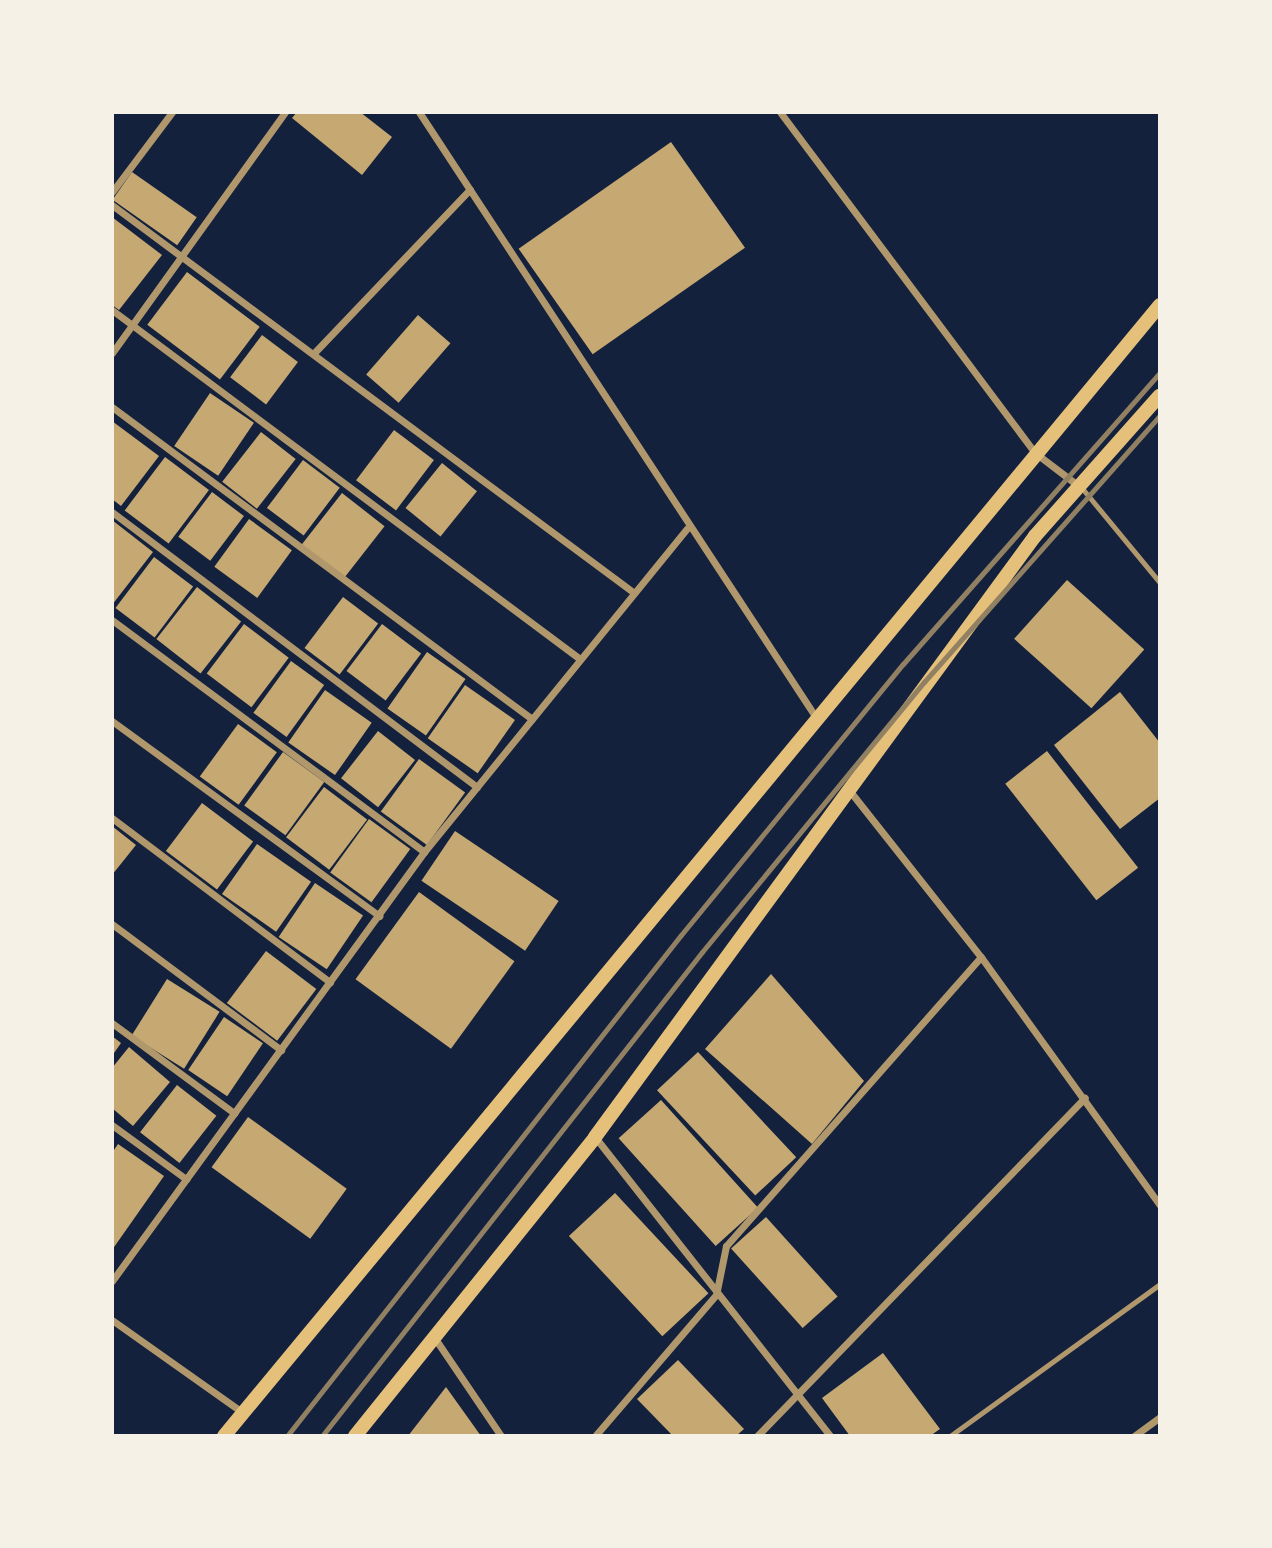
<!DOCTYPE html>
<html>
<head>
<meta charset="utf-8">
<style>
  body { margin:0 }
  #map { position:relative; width:1272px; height:1548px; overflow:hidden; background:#14213d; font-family:"Exo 2",sans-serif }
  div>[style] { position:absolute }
  .building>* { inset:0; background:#c6a872; transform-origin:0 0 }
  .service>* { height:5px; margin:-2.5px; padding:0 2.5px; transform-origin:2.5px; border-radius:2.5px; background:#b1986c }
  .minor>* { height:7px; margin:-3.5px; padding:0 3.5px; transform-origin:3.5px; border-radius:3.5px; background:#b1986c }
  .secondary>* { height:14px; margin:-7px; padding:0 7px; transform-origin:7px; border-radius:7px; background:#e5c07b }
  .rail>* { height:5px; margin:-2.5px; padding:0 2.5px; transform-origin:2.5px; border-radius:2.5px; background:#918062 }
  span { translate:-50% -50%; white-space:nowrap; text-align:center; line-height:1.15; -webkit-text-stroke:7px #f6f1e7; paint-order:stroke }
  .frame { position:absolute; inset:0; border:114px solid #f6f1e7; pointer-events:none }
</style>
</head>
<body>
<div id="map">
  <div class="building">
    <i style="clip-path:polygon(297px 112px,360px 112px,392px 137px,362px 175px,292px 118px)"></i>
    <i style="left:671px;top:142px;width:129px;height:186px;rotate:55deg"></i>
    <i style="left:132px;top:172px;width:79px;height:34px;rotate:35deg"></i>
    <i style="clip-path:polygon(112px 217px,162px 255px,119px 310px,112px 305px)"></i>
    <i style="left:187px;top:272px;width:91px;height:66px;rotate:37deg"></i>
    <i style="left:418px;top:315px;width:43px;height:79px;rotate:41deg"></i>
    <i style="left:262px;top:335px;width:45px;height:53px;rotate:37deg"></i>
    <i style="left:210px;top:393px;width:53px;height:64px;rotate:34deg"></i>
    <i style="clip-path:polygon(112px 421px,159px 456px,121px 506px,112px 499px)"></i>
    <i style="left:394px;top:430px;width:50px;height:63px;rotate:37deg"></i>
    <i style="left:261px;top:432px;width:44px;height:63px;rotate:38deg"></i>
    <i style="left:165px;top:457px;width:55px;height:67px;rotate:37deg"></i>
    <i style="left:303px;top:460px;width:46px;height:60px;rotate:37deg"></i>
    <i style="left:442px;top:463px;width:45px;height:58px;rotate:39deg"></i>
    <i style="left:212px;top:492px;width:40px;height:56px;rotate:37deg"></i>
    <i style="left:342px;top:493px;width:54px;height:66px;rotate:38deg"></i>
    <i style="left:249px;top:519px;width:53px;height:59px;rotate:36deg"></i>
    <i style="clip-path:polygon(112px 520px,153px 552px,112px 605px)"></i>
    <i style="left:154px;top:557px;width:49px;height:64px;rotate:37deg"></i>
    <i style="left:1067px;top:580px;width:104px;height:79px;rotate:42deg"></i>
    <i style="left:197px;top:587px;width:56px;height:66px;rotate:38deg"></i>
    <i style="left:343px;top:597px;width:44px;height:64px;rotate:37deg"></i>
    <i style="left:244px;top:624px;width:56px;height:62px;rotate:37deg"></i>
    <i style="left:382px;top:624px;width:49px;height:59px;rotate:37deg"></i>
    <i style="left:427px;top:652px;width:47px;height:69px;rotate:35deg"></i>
    <i style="left:291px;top:661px;width:41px;height:64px;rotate:36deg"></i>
    <i style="left:465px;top:685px;width:61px;height:65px;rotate:35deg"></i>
    <i style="left:325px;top:690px;width:57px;height:64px;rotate:35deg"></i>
    <i style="clip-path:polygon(1120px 692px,1160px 743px,1160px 798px,1120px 829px,1054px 745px)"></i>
    <i style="left:238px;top:724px;width:48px;height:65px;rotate:36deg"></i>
    <i style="left:378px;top:731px;width:47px;height:60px;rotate:38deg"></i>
    <i style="left:1047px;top:751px;width:148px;height:53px;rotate:52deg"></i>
    <i style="left:283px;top:752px;width:51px;height:66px;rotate:36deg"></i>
    <i style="left:419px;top:759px;width:57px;height:65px;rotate:36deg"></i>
    <i style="left:324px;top:787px;width:54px;height:63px;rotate:37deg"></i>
    <i style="left:202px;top:803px;width:64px;height:60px;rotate:37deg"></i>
    <i style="left:369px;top:819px;width:51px;height:66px;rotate:36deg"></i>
    <i style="clip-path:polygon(112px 826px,136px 845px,112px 875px)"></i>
    <i style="left:455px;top:831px;width:125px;height:60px;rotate:34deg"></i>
    <i style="left:257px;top:844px;width:66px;height:61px;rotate:35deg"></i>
    <i style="left:315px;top:883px;width:58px;height:65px;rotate:34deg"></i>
    <i style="left:419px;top:892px;width:118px;height:108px;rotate:36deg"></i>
    <i style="left:266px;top:951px;width:63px;height:65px;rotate:37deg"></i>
    <i style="clip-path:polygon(771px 974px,864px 1081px,812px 1144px,705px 1049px)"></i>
    <i style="left:167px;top:979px;width:62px;height:67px;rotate:32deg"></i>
    <i style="left:224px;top:1017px;width:47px;height:64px;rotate:34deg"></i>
    <i style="clip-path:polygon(112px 1036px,121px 1043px,112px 1056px)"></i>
    <i style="clip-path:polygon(129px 1047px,170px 1082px,133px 1126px,112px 1108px,112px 1068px)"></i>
    <i style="left:698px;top:1052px;width:144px;height:56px;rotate:47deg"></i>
    <i style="left:177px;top:1085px;width:50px;height:60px;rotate:38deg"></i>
    <i style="left:661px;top:1100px;width:145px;height:57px;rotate:48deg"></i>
    <i style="left:248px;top:1117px;width:122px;height:62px;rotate:36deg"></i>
    <i style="clip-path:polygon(118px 1144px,164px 1176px,112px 1250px,112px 1153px)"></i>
    <i style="left:615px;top:1193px;width:137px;height:63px;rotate:47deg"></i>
    <i style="left:766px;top:1217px;width:107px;height:47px;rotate:48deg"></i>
    <i style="clip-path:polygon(883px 1353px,940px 1429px,930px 1436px,850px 1436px,822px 1398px)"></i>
    <i style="clip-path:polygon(678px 1360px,744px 1429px,736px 1436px,673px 1436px,637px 1399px)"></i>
    <i style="clip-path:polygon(446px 1387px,481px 1436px,408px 1436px)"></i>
  </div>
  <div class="service">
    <i style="left:1081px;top:487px;width:124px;rotate:50.5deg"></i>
    <i style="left:950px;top:1436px;width:259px;rotate:-35.9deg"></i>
  </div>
  <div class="minor">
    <i style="left:419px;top:112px;width:726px;rotate:56.75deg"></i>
    <i style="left:780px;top:112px;width:424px;rotate:53.2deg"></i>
    <i style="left:1034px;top:452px;width:58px;rotate:37.3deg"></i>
    <i style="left:112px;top:192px;width:100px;rotate:-53.1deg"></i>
    <i style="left:112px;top:205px;width:649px;rotate:36.61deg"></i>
    <i style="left:112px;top:310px;width:584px;rotate:36.71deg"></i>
    <i style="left:112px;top:353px;width:297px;rotate:-54.3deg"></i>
    <i style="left:314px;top:353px;width:226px;rotate:-46.4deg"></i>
    <i style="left:112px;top:407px;width:523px;rotate:36.61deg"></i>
    <i style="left:112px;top:512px;width:457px;rotate:37deg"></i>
    <i style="left:112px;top:620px;width:389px;rotate:36.6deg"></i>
    <i style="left:112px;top:721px;width:331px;rotate:36.1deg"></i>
    <i style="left:849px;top:790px;width:213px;rotate:51.7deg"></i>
    <i style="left:981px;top:957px;width:306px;rotate:54.2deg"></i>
    <i style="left:112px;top:818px;width:273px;rotate:37deg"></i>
    <i style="left:112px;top:924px;width:211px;rotate:36.7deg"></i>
    <i style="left:112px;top:1023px;width:152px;rotate:36.4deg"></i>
    <i style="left:112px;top:1125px;width:92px;rotate:36.1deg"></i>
    <i style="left:595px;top:1137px;width:380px;rotate:51.8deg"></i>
    <i style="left:112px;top:1281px;width:530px;rotate:-53.97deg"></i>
    <i style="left:424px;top:852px;width:417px;rotate:-50.9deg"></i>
    <i style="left:112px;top:1320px;width:159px;rotate:35.3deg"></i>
    <i style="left:436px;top:1340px;width:116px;rotate:55.9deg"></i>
    <i style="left:595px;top:1436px;width:186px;rotate:-49.4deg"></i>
    <i style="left:716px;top:1295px;width:50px;rotate:-78.5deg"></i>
    <i style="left:726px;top:1246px;width:385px;rotate:-48.6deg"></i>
    <i style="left:757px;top:1436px;width:471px;rotate:-45.9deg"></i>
    <i style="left:1134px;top:1436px;width:32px;rotate:-36deg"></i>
  </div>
  <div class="secondary">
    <i style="left:224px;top:1436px;width:1468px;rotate:-50.39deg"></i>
    <i style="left:355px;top:1436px;width:383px;rotate:-51.2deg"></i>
    <i style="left:595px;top:1137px;width:745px;rotate:-53.79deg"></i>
    <i style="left:1035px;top:536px;width:188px;rotate:-48.4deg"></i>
  </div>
  <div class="rail">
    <i style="left:287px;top:1436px;width:637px;rotate:-51.82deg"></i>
    <i style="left:681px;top:935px;width:350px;rotate:-50.7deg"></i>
    <i style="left:903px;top:664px;width:388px;rotate:-48.6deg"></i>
    <i style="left:322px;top:1436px;width:615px;rotate:-51.86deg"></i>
    <i style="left:702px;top:952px;width:350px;rotate:-50.6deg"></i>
    <i style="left:924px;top:682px;width:356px;rotate:-48.5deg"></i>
  </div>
  <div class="frame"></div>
</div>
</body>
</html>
